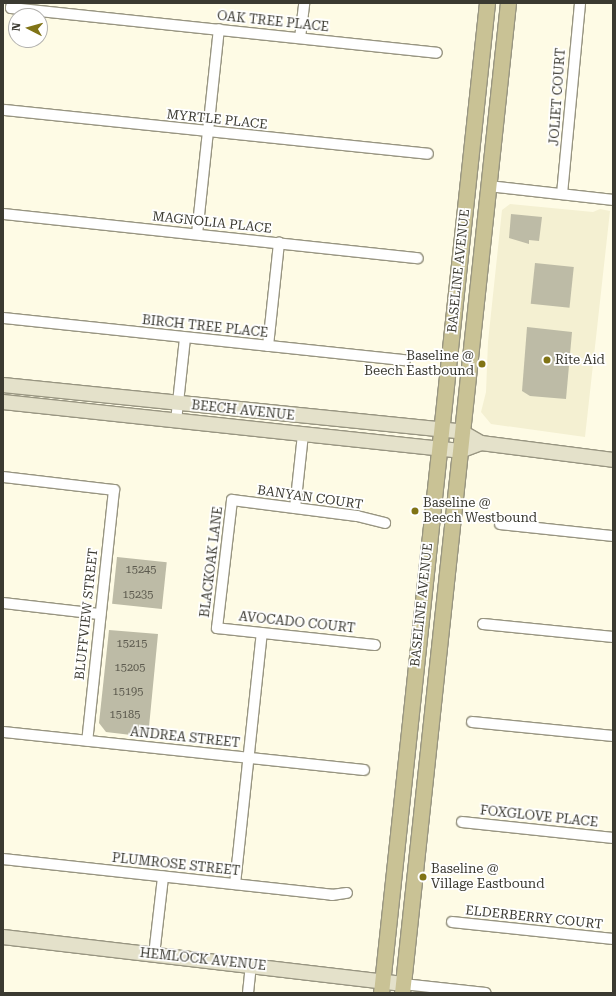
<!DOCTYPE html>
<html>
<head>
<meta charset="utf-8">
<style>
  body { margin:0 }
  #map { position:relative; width:616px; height:996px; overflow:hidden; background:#fefbe5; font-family:"Roboto Serif",serif }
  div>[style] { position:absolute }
  .built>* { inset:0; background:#f4f0d2 }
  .building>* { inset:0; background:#bdbba6; transform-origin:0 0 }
  .roads { filter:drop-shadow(1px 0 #989581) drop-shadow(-1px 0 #989581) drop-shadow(0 1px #989581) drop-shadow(0 -1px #989581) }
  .street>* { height:10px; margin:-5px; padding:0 5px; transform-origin:5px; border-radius:5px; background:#fff }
  .secondary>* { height:14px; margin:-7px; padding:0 7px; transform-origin:7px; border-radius:7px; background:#e4e1ca }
  .primary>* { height:15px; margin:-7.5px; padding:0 7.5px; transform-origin:7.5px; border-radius:7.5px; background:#c9c295 }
  .dots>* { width:11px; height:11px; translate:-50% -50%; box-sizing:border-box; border:2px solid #fff; border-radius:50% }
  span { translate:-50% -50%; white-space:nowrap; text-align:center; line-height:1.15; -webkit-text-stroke:3.5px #fff; paint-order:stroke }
  .number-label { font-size:11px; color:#5c5a4e }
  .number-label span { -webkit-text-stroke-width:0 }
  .street-label { font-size:13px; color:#3b3a31 }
  .poi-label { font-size:13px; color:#3b3a31 }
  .right { translate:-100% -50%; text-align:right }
  .left { translate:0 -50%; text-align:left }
  .frame { position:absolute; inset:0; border:4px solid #3b3a31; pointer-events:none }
  .north { position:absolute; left:8px; top:8px; width:40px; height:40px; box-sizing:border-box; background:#fff; border:1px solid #b1b0ad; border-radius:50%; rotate:276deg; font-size:11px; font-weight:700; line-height:16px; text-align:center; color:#3b3a31 }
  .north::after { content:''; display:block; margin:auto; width:14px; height:18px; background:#807416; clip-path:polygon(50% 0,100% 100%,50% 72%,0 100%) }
</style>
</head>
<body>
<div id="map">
  <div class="built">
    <i style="clip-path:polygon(510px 204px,593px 212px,600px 209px,610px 211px,585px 437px,491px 424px,481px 412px,486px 392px,488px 342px,502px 210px)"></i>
  </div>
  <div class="building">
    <i style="clip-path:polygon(511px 214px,542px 217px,539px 241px,529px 240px,529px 244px,509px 238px)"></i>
    <i style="left:535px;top:263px;width:39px;height:41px;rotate:6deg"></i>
    <i style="clip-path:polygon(527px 327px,572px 332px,566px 399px,530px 396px,522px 391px)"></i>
    <i style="left:117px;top:557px;width:50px;height:47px;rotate:6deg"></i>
    <i style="clip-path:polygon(109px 630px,158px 634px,148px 737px,106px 732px,99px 723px)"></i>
  </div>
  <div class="roads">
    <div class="street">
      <i style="left:12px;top:3px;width:5px;rotate:101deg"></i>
      <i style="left:11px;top:8px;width:428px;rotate:6deg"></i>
      <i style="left:300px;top:38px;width:35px;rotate:-83deg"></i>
      <i style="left:5px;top:110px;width:425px;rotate:5.9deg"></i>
      <i style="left:489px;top:186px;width:125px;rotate:6.4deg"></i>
      <i style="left:562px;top:194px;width:192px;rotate:-84.6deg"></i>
      <i style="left:3px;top:214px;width:417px;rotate:6.1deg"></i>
      <i style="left:197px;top:234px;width:206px;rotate:-83.9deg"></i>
      <i style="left:3px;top:318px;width:404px;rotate:6deg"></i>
      <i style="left:268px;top:346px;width:104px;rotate:-83.9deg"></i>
      <i style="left:176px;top:421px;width:83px;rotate:-83.8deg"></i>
      <i style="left:3px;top:477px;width:112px;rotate:6.7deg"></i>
      <i style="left:114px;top:490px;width:252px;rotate:96.1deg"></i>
      <i style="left:295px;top:508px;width:74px;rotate:-83.8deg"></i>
      <i style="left:500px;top:524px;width:114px;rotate:6.1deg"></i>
      <i style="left:3px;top:603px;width:98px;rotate:6.5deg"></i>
      <i style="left:483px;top:624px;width:131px;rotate:5.7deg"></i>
      <i style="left:375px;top:645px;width:159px;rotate:-173.9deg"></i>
      <i style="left:217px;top:628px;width:129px;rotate:-83.3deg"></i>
      <i style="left:232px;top:500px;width:126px;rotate:7.3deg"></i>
      <i style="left:357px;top:516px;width:29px;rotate:14deg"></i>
      <i style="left:472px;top:722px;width:142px;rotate:5.7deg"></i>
      <i style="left:3px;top:732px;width:363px;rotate:6deg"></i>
      <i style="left:462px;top:822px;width:152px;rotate:6deg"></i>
      <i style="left:3px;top:859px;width:331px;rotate:6.2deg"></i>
      <i style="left:332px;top:895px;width:15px;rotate:-8deg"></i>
      <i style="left:235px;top:884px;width:252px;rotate:-83.9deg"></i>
      <i style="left:452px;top:922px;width:162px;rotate:6deg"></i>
      <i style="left:154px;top:955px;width:79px;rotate:-83.4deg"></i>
      <i style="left:403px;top:984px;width:83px;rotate:6.2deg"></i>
      <i style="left:248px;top:993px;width:28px;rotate:-84deg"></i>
    </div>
    <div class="secondary">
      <i style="left:3px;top:385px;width:461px;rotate:5.8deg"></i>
      <i style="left:462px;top:432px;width:22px;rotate:30deg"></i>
      <i style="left:481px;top:443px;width:133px;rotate:7.3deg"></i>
      <i style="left:3px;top:402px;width:460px;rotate:6.1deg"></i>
      <i style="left:460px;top:451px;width:22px;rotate:-21deg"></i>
      <i style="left:3px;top:937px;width:403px;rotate:6.7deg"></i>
    </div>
    <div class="primary">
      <i style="left:381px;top:993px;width:996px;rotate:-83.89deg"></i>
      <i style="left:402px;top:993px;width:996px;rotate:-83.89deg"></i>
    </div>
  </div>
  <div class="dots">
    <i style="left:547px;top:360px;background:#807416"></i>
    <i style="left:482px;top:364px;background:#807416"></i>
    <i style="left:415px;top:511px;background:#807416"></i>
    <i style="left:423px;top:877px;background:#807416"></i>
  </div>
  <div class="number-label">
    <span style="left:141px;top:570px">15245</span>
    <span style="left:138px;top:595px">15235</span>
    <span style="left:132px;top:644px">15215</span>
    <span style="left:130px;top:668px">15205</span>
    <span style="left:128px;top:692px">15195</span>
    <span style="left:125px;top:715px">15185</span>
  </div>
  <div class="street-label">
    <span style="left:273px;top:22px;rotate:6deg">OAK TREE PLACE</span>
    <span style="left:558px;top:97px;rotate:-86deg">JOLIET COURT</span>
    <span style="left:217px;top:120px;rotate:6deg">MYRTLE PLACE</span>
    <span style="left:212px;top:223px;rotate:6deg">MAGNOLIA PLACE</span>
    <span style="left:459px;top:271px;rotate:-84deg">BASELINE AVENUE</span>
    <span style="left:205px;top:327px;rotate:6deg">BIRCH TREE PLACE</span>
    <span style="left:243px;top:411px;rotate:6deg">BEECH AVENUE</span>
    <span style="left:310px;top:498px;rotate:8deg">BANYAN COURT</span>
    <span style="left:212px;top:562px;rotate:-83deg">BLACKOAK LANE</span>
    <span style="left:422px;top:605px;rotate:-84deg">BASELINE AVENUE</span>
    <span style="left:87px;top:614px;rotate:-84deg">BLUFFVIEW STREET</span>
    <span style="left:297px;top:623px;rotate:6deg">AVOCADO COURT</span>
    <span style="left:185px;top:738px;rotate:6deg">ANDREA STREET</span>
    <span style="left:539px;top:817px;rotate:6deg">FOXGLOVE PLACE</span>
    <span style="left:176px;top:865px;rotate:6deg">PLUMROSE STREET</span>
    <span style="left:534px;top:918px;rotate:6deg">ELDERBERRY COURT</span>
    <span style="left:203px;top:960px;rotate:6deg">HEMLOCK AVENUE</span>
  </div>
  <div class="poi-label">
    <span class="right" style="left:474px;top:364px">Baseline @<br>Beech Eastbound</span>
    <span class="left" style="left:555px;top:360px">Rite Aid</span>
    <span class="left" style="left:423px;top:511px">Baseline @<br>Beech Westbound</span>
    <span class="left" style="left:431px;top:877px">Baseline @<br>Village Eastbound</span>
  </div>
  <div class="frame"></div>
  <div class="north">N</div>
</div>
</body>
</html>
